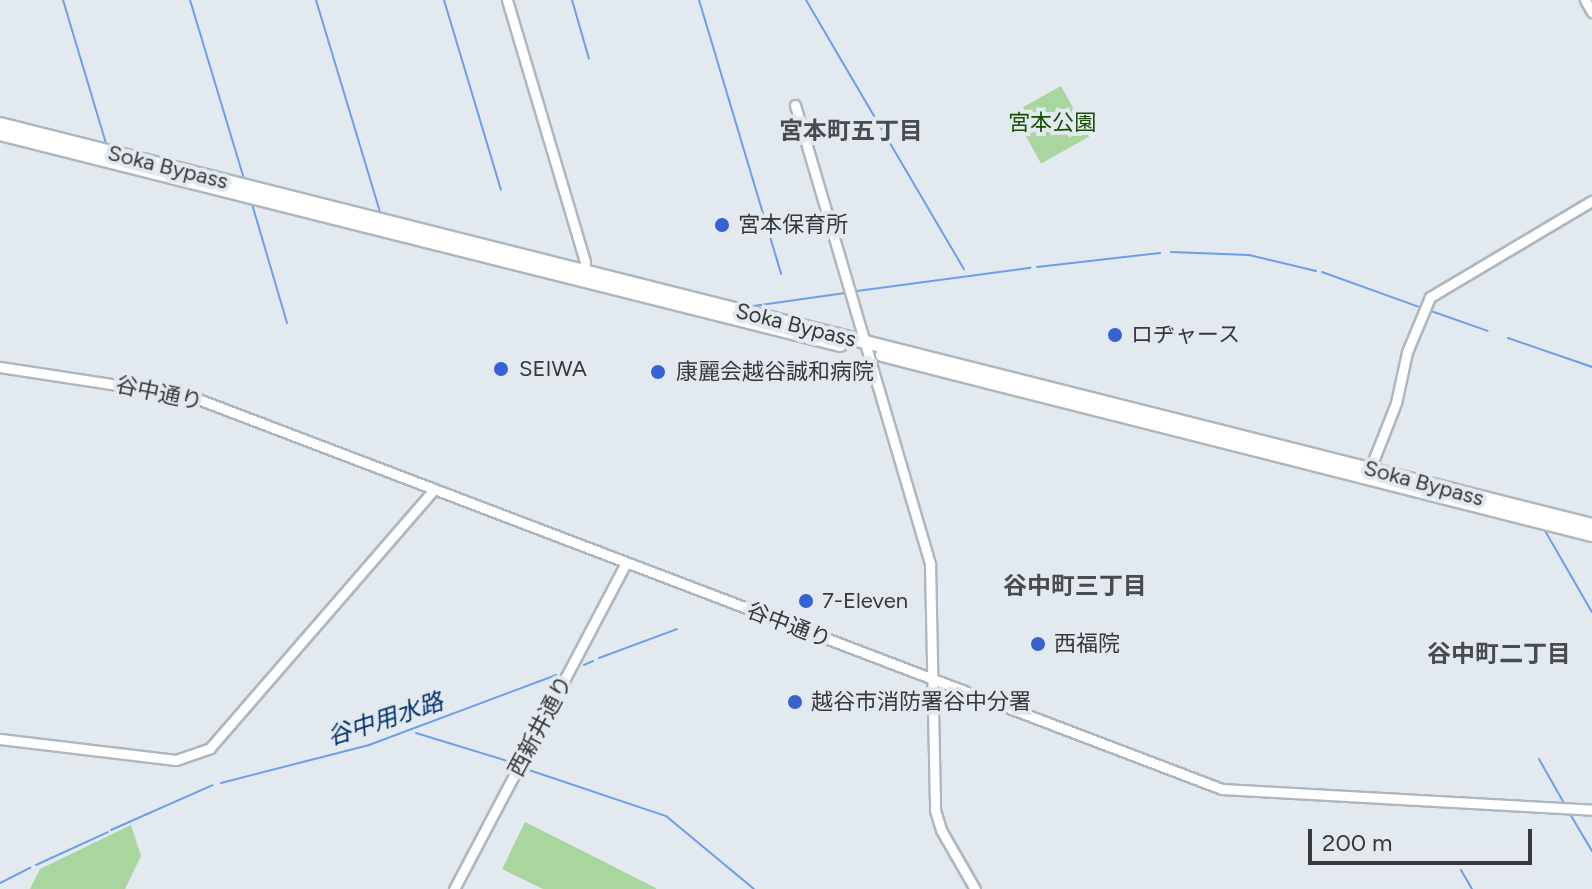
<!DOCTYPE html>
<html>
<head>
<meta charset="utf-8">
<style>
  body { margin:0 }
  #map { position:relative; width:1592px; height:889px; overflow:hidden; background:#e2e9ef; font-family:Figtree,"Noto Sans JP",sans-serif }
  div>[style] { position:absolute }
  .green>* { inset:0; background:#a9d59f; transform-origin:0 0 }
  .stream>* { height:2px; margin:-1px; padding:0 1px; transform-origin:1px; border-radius:1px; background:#6e9fe6 }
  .roads { filter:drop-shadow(2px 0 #b0b7bc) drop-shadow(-2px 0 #b0b7bc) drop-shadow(0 2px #b0b7bc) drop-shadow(0 -2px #b0b7bc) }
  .minor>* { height:9px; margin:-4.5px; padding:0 4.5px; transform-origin:4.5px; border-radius:4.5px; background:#fff }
  .highway>* { height:12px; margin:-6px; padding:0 6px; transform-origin:6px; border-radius:6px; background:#fff }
  .dots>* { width:22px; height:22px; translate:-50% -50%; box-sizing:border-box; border:4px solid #e2e9ef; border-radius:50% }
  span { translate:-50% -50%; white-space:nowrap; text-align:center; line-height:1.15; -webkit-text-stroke:8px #e2e9ef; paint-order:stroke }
  .park-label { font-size:22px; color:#185004 }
  .street-label { font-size:22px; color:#36383b }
  .poi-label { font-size:22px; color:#36383b }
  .left { translate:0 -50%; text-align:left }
  .neighbourhood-label { font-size:24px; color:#474c51; font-weight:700 }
  .water-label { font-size:24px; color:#00306d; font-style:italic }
  .scale { position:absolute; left:1308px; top:829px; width:224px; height:36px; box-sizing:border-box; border:4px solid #36383b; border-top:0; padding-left:10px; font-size:24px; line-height:28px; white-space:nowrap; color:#36383b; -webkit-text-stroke:6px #e2e9ef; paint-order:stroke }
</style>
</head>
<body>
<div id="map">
  <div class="green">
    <i style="left:1061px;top:86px;width:58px;height:55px;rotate:61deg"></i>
    <i style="clip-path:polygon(525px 822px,656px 888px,656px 889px,543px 889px,502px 869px)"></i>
    <i style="clip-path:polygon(131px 825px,141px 856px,125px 889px,30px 889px,40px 869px)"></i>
  </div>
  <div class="stream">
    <i style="left:63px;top:0;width:149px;rotate:73.3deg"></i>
    <i style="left:190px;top:0;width:187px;rotate:73.2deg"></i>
    <i style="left:316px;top:0;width:221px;rotate:73.2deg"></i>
    <i style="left:444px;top:0;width:198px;rotate:73.3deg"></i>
    <i style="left:572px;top:0;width:61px;rotate:73.9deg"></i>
    <i style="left:699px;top:0;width:286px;rotate:73.3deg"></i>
    <i style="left:806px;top:0;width:312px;rotate:59.6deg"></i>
    <i style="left:252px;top:204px;width:124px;rotate:73.6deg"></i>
    <i style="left:1171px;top:252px;width:78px;rotate:2.2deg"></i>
    <i style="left:1249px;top:255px;width:69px;rotate:13.4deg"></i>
    <i style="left:1037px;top:267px;width:124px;rotate:-6.5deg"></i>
    <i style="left:1322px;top:272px;width:103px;rotate:19.8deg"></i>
    <i style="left:857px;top:291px;width:175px;rotate:-7.6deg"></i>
    <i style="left:753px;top:306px;width:93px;rotate:-8deg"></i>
    <i style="left:1431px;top:311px;width:60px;rotate:19.3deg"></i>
    <i style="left:1508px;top:338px;width:89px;rotate:19deg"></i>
    <i style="left:1544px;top:529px;width:96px;rotate:60deg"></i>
    <i style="left:599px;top:658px;width:83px;rotate:-20.4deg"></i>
    <i style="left:584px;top:665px;width:10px;rotate:-24deg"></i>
    <i style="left:416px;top:733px;width:102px;rotate:17deg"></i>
    <i style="left:1539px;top:759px;width:53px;rotate:60.5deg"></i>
    <i style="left:523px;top:768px;width:151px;rotate:18.6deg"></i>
    <i style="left:666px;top:816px;width:114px;rotate:39.7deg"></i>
    <i style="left:221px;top:783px;width:153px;rotate:-14.4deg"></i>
    <i style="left:369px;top:745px;width:200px;rotate:-20.5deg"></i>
    <i style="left:1570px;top:814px;width:43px;rotate:59.3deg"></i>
    <i style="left:111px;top:830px;width:111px;rotate:-23.8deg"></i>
    <i style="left:36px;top:865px;width:79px;rotate:-24.6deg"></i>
    <i style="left:1461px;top:870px;width:22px;rotate:60deg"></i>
    <i style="left:0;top:883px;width:34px;rotate:-27deg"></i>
  </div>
  <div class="roads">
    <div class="minor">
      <i style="left:507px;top:0;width:273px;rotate:73.4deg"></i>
      <i style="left:585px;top:262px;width:9px;rotate:96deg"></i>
      <i style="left:1585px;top:0;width:14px;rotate:60deg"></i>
      <i style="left:795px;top:105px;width:479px;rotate:73.6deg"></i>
      <i style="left:930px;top:565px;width:245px;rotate:88.8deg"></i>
      <i style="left:935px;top:810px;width:21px;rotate:73deg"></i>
      <i style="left:941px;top:830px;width:68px;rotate:60deg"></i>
      <i style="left:0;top:367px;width:192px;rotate:8.7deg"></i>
      <i style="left:190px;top:396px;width:1104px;rotate:20.85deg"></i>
      <i style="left:1222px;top:789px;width:371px;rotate:3.2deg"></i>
      <i style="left:1368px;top:474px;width:76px;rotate:-68.5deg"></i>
      <i style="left:1396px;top:403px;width:52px;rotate:-77.8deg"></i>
      <i style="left:1407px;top:352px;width:60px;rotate:-67.3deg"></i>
      <i style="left:1430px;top:297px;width:188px;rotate:-30.7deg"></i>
      <i style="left:0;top:739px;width:177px;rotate:6.8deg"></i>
      <i style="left:176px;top:760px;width:36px;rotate:-19deg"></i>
      <i style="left:210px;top:748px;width:342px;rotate:-49.1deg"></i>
      <i style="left:454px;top:889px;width:369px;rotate:-62.2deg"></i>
    </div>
    <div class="highway">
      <i style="left:0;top:124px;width:1642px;rotate:14.14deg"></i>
      <i style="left:0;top:134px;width:866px;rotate:14.1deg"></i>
      <i style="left:882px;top:355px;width:732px;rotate:14.23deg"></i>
    </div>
  </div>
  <div class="dots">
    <i style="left:722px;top:225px;background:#3762d3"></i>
    <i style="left:1115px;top:335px;background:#3762d3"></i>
    <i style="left:501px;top:369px;background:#3762d3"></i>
    <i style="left:658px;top:372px;background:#3762d3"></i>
    <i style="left:806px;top:601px;background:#3762d3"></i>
    <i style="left:1038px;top:644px;background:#3762d3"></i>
    <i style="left:795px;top:702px;background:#3762d3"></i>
  </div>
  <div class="park-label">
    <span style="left:1052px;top:123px">宮本公園</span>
  </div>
  <div class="street-label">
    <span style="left:168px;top:167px;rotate:14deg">Soka Bypass</span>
    <span style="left:796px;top:325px;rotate:14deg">Soka Bypass</span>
    <span style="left:159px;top:393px;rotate:12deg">谷中通り</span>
    <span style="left:1424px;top:483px;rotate:15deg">Soka Bypass</span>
    <span style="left:789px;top:625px;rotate:21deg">谷中通り</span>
    <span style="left:540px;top:726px;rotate:-62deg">西新井通り</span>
  </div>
  <div class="poi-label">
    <span class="left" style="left:738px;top:225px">宮本保育所</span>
    <span class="left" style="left:1131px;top:335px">ロヂャース</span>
    <span class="left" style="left:519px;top:369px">SEIWA</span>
    <span class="left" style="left:676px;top:372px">康麗会越谷誠和病院</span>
    <span class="left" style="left:822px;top:601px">7-Eleven</span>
    <span class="left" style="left:1054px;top:644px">西福院</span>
    <span class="left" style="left:811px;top:702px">越谷市消防署谷中分署</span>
  </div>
  <div class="neighbourhood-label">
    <span style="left:851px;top:131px">宮本町五丁目</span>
    <span style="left:1075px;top:586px">谷中町三丁目</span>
    <span style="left:1499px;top:654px">谷中町二丁目</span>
  </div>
  <div class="water-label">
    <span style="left:385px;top:719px;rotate:-18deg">谷中用水路</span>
  </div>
  <div class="scale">200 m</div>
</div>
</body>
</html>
